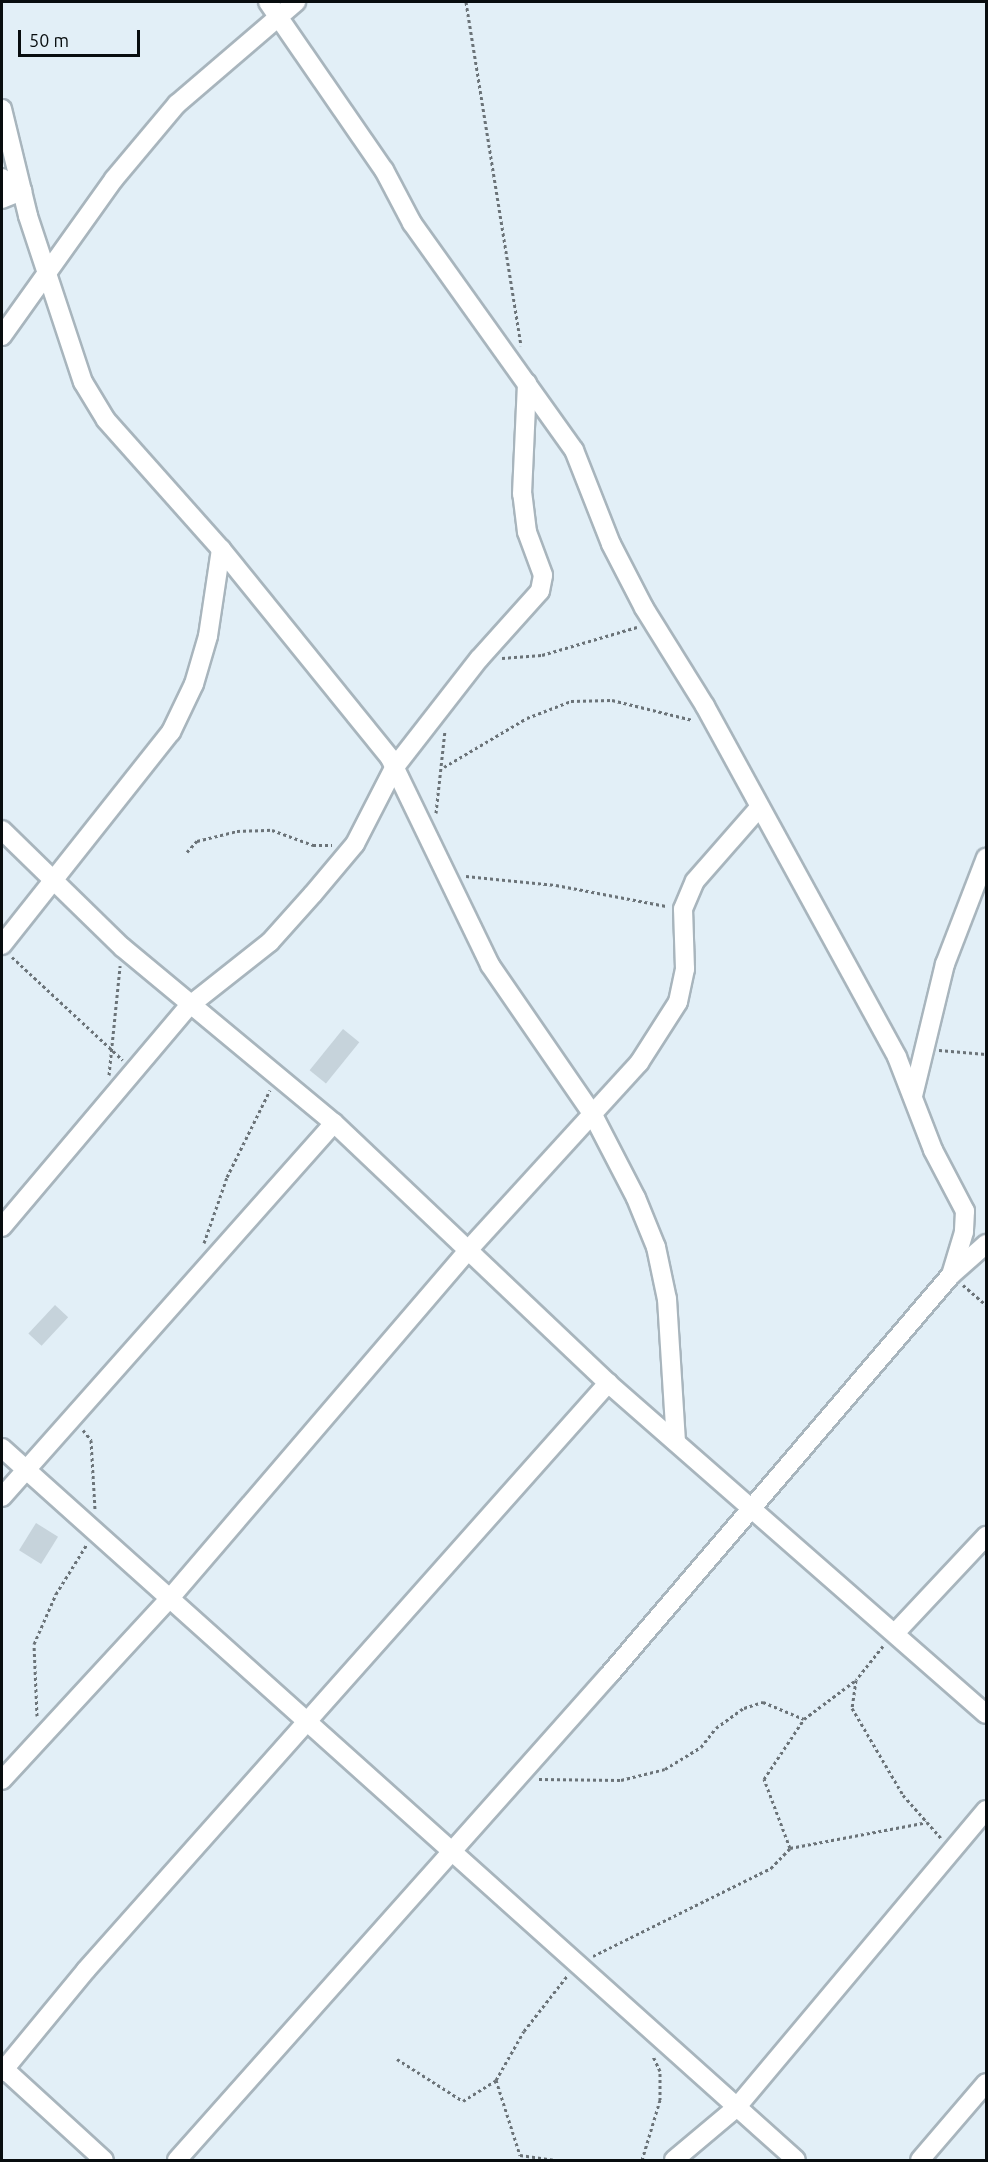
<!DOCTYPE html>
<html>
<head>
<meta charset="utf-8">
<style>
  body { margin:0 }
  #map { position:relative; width:988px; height:2162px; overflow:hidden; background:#e2eff7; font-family:Ubuntu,sans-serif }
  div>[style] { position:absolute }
  .building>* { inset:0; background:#c6d3db; transform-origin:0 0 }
  .path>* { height:3px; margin-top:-1.5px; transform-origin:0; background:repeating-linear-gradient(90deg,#6b7378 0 3px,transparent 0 6px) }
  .roads { filter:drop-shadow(2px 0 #a8b5bd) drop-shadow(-2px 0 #a8b5bd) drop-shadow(0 2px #a8b5bd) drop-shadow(0 -2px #a8b5bd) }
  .street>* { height:18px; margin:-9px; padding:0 9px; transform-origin:9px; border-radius:9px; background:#fff }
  span { translate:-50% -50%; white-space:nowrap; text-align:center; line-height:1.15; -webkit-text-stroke:6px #e2eff7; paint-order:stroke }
  .frame { position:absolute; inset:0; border:3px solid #080d0f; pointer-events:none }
  .scale { position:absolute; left:18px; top:30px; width:122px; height:27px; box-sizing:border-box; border:3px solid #080d0f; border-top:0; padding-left:8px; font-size:18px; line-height:21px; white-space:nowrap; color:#080d0f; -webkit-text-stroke:4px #e2eff7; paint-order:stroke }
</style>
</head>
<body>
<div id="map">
  <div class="building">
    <i style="left:343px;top:1029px;width:21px;height:53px;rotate:39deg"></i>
    <i style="left:55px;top:1305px;width:18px;height:39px;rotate:43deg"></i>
    <i style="left:36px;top:1523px;width:26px;height:32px;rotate:32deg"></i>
  </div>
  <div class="path">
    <i style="left:466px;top:2px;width:348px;rotate:80.9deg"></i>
    <i style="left:502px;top:658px;width:40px;rotate:-4.3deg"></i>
    <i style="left:542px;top:655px;width:99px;rotate:-16.4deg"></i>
    <i style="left:444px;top:767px;width:96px;rotate:-30.6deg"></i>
    <i style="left:527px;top:718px;width:47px;rotate:-21.1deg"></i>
    <i style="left:571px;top:701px;width:41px;rotate:-1.4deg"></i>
    <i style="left:612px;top:700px;width:83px;rotate:13.9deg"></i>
    <i style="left:436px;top:813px;width:83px;rotate:-83.8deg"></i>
    <i style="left:187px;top:852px;width:15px;rotate:-48deg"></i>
    <i style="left:197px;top:841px;width:41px;rotate:-14deg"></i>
    <i style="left:237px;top:831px;width:35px;rotate:-2deg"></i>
    <i style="left:272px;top:830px;width:44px;rotate:20.1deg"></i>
    <i style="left:313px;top:845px;width:19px"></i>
    <i style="left:466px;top:876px;width:90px;rotate:5.7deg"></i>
    <i style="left:556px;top:885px;width:112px;rotate:10.8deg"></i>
    <i style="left:12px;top:957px;width:151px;rotate:42.9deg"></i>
    <i style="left:939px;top:1050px;width:47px;rotate:4.9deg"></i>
    <i style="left:109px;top:1075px;width:110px;rotate:-84.2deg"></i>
    <i style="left:204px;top:1243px;width:70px;rotate:-70.8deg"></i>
    <i style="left:227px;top:1177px;width:97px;rotate:-63.7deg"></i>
    <i style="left:963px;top:1285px;width:30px;rotate:41deg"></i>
    <i style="left:83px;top:1430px;width:13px;rotate:51deg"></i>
    <i style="left:91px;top:1440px;width:70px;rotate:86.7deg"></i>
    <i style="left:883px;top:1646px;width:43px;rotate:128.5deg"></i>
    <i style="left:856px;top:1680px;width:28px;rotate:98deg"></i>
    <i style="left:852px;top:1708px;width:101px;rotate:59.6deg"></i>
    <i style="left:903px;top:1795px;width:57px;rotate:48.5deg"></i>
    <i style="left:37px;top:1716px;width:72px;rotate:-92.4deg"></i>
    <i style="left:34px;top:1644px;width:55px;rotate:-66.3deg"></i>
    <i style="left:56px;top:1594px;width:59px;rotate:-58.2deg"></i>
    <i style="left:539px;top:1779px;width:82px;rotate:0.7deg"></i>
    <i style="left:621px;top:1780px;width:45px;rotate:-14deg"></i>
    <i style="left:665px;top:1769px;width:42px;rotate:-31.4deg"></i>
    <i style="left:701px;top:1747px;width:24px;rotate:-52deg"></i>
    <i style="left:716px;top:1728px;width:34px;rotate:-36deg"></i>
    <i style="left:744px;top:1708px;width:20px;rotate:-18deg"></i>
    <i style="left:763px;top:1702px;width:44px;rotate:22.5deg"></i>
    <i style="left:790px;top:1848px;width:139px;rotate:-10.7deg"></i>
    <i style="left:593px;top:1956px;width:199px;rotate:-26.3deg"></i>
    <i style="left:771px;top:1868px;width:28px;rotate:-46deg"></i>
    <i style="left:790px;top:1848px;width:74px;rotate:-110.6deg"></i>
    <i style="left:764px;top:1779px;width:72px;rotate:-56.3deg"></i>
    <i style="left:804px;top:1719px;width:65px;rotate:-36.9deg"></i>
    <i style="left:397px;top:2059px;width:78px;rotate:32.5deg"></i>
    <i style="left:463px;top:2101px;width:39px;rotate:-32deg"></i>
    <i style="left:496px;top:2080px;width:56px;rotate:-60.3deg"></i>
    <i style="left:524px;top:2031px;width:70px;rotate:-52deg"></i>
    <i style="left:496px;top:2080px;width:79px;rotate:72.3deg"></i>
    <i style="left:520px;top:2155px;width:37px;rotate:8deg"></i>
    <i style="left:642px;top:2160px;width:63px;rotate:-73.3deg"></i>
    <i style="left:660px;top:2100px;width:29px;rotate:-90deg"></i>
    <i style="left:660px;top:2071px;width:17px;rotate:-115deg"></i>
  </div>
  <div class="roads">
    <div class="street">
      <i style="left:268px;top:2px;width:204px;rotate:55.4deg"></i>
      <i style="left:384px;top:170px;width:60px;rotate:62.2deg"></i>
      <i style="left:412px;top:223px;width:279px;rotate:54.5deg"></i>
      <i style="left:574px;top:450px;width:101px;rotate:68.5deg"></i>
      <i style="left:611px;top:544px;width:72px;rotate:62.7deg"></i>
      <i style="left:644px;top:608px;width:115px;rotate:58.1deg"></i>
      <i style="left:705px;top:706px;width:400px;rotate:61.3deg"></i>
      <i style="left:897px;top:1057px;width:100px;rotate:68.8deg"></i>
      <i style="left:933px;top:1150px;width:69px;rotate:62.3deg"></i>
      <i style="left:965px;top:1211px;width:21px;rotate:93deg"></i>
      <i style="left:964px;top:1232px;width:45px;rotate:106.8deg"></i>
      <i style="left:2px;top:109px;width:110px;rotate:76.3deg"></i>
      <i style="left:28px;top:216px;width:175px;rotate:71.7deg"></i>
      <i style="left:83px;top:382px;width:44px;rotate:58.8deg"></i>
      <i style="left:106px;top:420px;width:173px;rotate:48.3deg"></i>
      <i style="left:221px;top:549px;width:269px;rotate:51deg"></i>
      <i style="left:390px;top:758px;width:230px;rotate:64.2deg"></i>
      <i style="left:490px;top:965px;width:182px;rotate:55.5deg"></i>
      <i style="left:593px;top:1115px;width:93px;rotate:62.6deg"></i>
      <i style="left:636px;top:1198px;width:53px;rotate:67.8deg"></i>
      <i style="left:656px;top:1247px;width:53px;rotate:78.1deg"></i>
      <i style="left:667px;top:1299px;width:143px;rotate:86.4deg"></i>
      <i style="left:2px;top:178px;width:21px;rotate:47deg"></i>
      <i style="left:2px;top:199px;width:22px;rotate:-22deg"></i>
      <i style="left:2px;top:336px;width:193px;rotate:-54.5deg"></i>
      <i style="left:114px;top:179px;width:98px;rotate:-50deg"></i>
      <i style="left:177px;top:104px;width:157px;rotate:-40.6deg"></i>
      <i style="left:2px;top:830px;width:168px;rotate:44.3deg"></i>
      <i style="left:122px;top:947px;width:276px;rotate:39.7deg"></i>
      <i style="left:334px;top:1123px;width:378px;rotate:43.5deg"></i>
      <i style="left:608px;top:1383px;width:502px;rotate:41.21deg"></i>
      <i style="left:2px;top:945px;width:272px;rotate:-51.6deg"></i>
      <i style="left:171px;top:732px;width:53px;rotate:-64.4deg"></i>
      <i style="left:194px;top:684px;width:50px;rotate:-73.7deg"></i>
      <i style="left:208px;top:636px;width:88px;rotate:-81.5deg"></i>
      <i style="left:913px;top:1096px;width:136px;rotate:-76.4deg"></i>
      <i style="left:945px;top:964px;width:114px;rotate:-68.9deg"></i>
      <i style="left:2px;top:1227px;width:289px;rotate:-49.8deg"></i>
      <i style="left:189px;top:1006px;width:103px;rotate:-38.3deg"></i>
      <i style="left:270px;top:942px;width:64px;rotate:-48.1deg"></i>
      <i style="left:313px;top:894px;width:65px;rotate:-50deg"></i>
      <i style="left:355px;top:844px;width:85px;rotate:-62.8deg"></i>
      <i style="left:394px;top:768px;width:138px;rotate:-52.1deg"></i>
      <i style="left:479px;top:659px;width:91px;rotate:-48.1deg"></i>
      <i style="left:540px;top:591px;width:16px;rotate:-79deg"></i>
      <i style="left:543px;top:575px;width:46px;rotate:-110.4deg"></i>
      <i style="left:527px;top:532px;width:38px;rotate:-97deg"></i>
      <i style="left:522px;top:494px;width:111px;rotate:-87.4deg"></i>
      <i style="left:2px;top:1448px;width:1066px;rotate:41.88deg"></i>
      <i style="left:2px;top:1497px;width:500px;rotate:-48.4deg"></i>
      <i style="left:896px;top:1632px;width:132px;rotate:-46.8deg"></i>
      <i style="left:2px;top:1780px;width:249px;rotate:-47.3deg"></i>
      <i style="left:171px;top:1597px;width:460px;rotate:-49.4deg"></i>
      <i style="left:470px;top:1248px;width:251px;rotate:-47.6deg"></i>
      <i style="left:639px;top:1063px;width:72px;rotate:-57.4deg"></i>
      <i style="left:678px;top:1002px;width:34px;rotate:-78deg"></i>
      <i style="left:685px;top:969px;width:60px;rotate:-91.9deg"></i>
      <i style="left:683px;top:909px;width:30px;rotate:-67deg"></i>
      <i style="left:695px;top:881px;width:96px;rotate:-48.8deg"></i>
      <i style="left:2px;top:2067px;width:138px;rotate:42.4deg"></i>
      <i style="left:2px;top:2072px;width:132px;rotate:-50.5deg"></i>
      <i style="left:86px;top:1970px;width:786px;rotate:-48.35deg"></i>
      <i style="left:177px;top:2160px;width:649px;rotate:-48.31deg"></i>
      <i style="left:609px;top:1675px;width:526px;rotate:-49.47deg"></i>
      <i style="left:951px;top:1275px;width:47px;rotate:-41.5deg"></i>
      <i style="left:674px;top:2160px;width:81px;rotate:-40deg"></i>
      <i style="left:736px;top:2108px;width:389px;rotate:-50deg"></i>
      <i style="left:920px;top:2160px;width:101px;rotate:-49.4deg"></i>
    </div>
  </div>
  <div class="frame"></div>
  <div class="scale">50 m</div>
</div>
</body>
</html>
